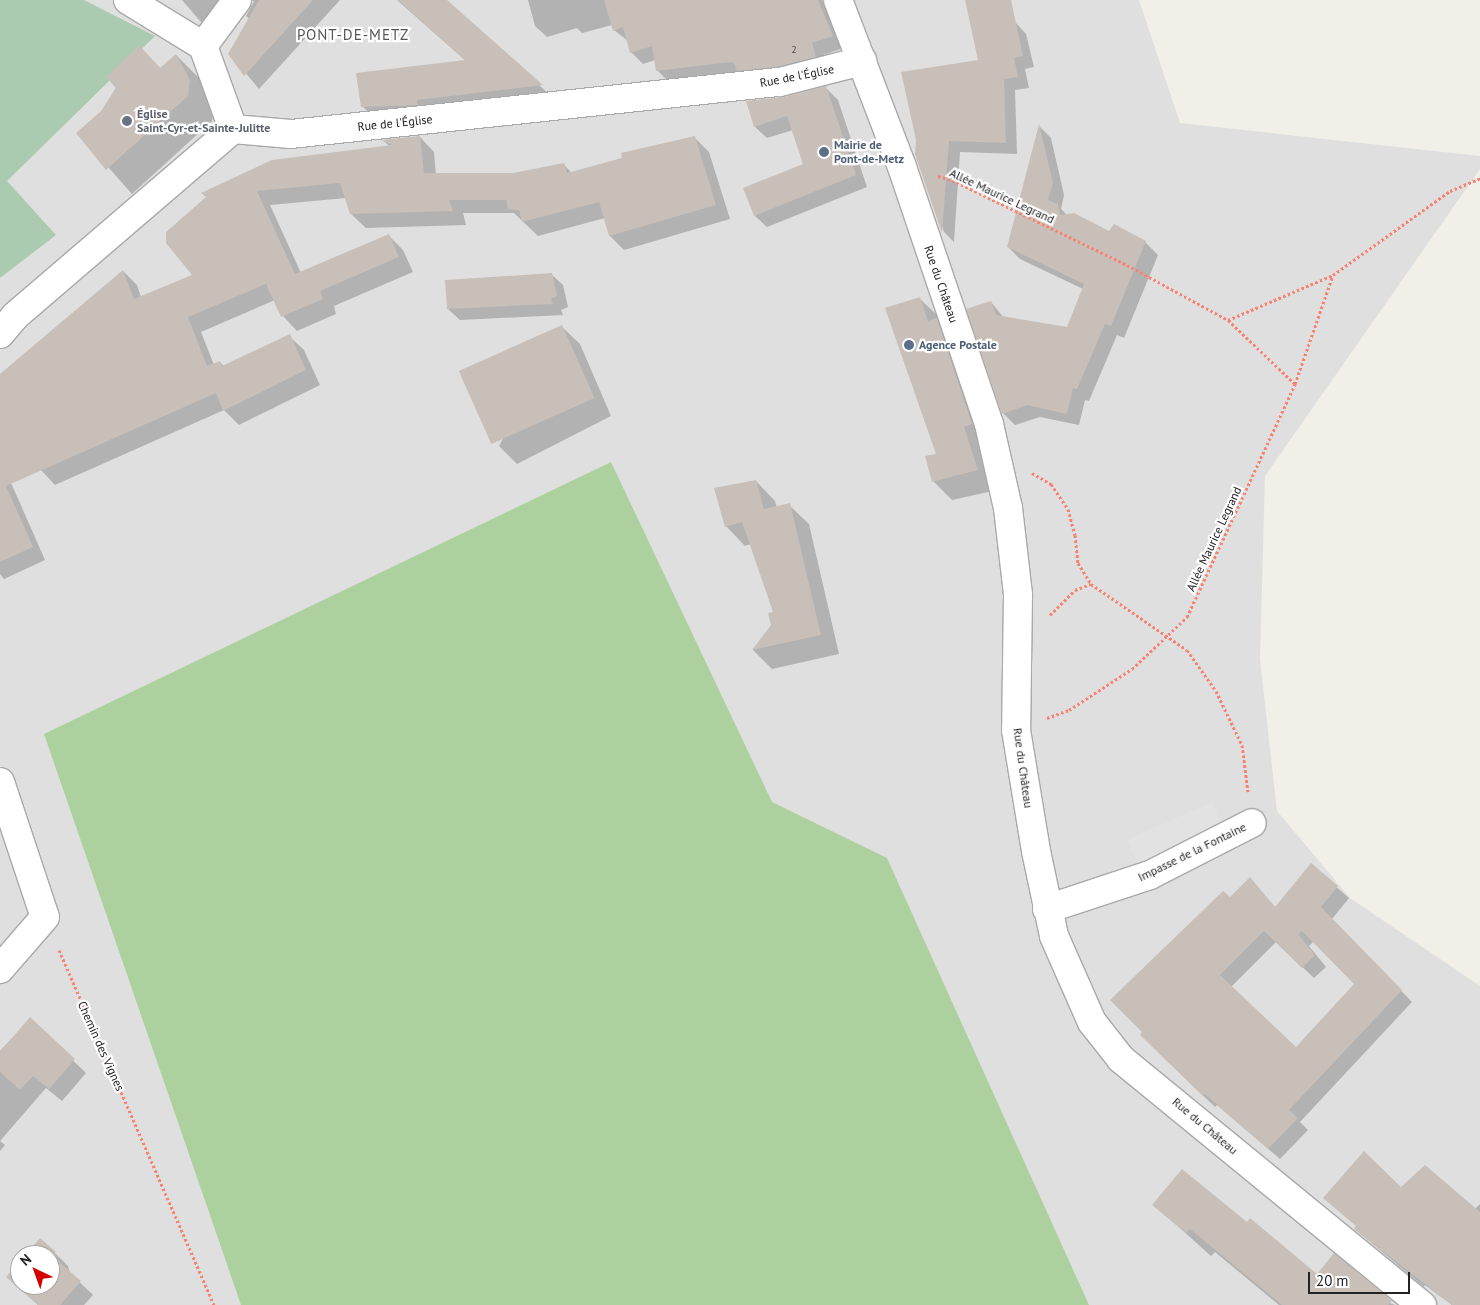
<!DOCTYPE html>
<html>
<head>
<meta charset="utf-8">
<style>
  body { margin:0 }
  #map { position:relative; width:1480px; height:1305px; overflow:hidden; background:#f2efe9; font-family:"PT Sans",sans-serif }
  div>[style] { position:absolute }
  .residential>* { inset:0; background:#e0dfdf }
  .forest>* { inset:0; background:#add19e }
  .cemetery>* { inset:0; background:#aacbaf }
  .parking>* { inset:0; background:#e2e2e2; transform-origin:0 0 }
  .shadow>* { inset:0; background:#0003 }
  .building>* { inset:0; background:#c7bfb8; transform-origin:0 0 }
  .path>* { height:3px; margin-top:-1.5px; transform-origin:0; background:repeating-linear-gradient(90deg,#fa8072 0 2.5px,transparent 0 5px) }
  .roads { filter:drop-shadow(1px 0 #a9a9a9) drop-shadow(-1px 0 #a9a9a9) drop-shadow(0 1px #a9a9a9) drop-shadow(0 -1px #a9a9a9) }
  .minor>* { height:28px; margin:-14px; padding:0 14px; transform-origin:14px; border-radius:14px; background:#fff }
  .dots>* { width:14px; height:14px; translate:-50% -50%; box-sizing:border-box; border:2px solid #fff; border-radius:50% }
  span { translate:-50% -50%; white-space:nowrap; text-align:center; line-height:1.15; -webkit-text-stroke:4.5px #fff; paint-order:stroke }
  .number-label { font-size:10px; color:#4b4948 }
  .number-label span { -webkit-text-stroke-width:0 }
  .street-label { font-size:12px; color:#222 }
  .worship-label { font-size:12px; color:#5b616d; font-weight:700 }
  .left { translate:0 -50%; text-align:left }
  .service-label { font-size:12px; color:#4e5e75; font-weight:700 }
  .quarter-label { font-size:15px; color:#555; letter-spacing:1px }
  .north { position:absolute; left:10px; top:1245px; width:50px; height:50px; box-sizing:border-box; background:#fff; border:1px solid #a7a7a7; border-radius:50%; rotate:318deg; font-size:14px; font-weight:700; line-height:20px; text-align:center; color:#222 }
  .north::after { content:''; display:block; margin:auto; width:18px; height:22px; background:#d40000; clip-path:polygon(50% 0,100% 100%,50% 72%,0 100%) }
  .scale { position:absolute; left:1308px; top:1272px; width:102px; height:22px; box-sizing:border-box; border:2px solid #222; border-top:0; padding-left:6px; font-size:15px; line-height:18px; white-space:nowrap; color:#222; -webkit-text-stroke:4px #fff; paint-order:stroke }
</style>
</head>
<body>
<div id="map">
  <div class="residential">
    <i style="clip-path:polygon(evenodd,0 0,1139px 0,1180px 123px,1480px 156px,1480px 169px,1265px 476px,1260px 659px,1277px 811px,1350px 898px,1480px 986px,1480px 1305px,0 1305px,0 0,20px 1255px,50px 1255px,50px 1285px,20px 1285px,20px 1255px)"></i>
  </div>
  <div class="forest">
    <i style="clip-path:polygon(611px 462px,772px 802px,887px 858px,1089px 1305px,241px 1305px,44px 734px)"></i>
  </div>
  <div class="cemetery">
    <i style="clip-path:polygon(0 0,84px 0,155px 36px,7px 181px,56px 235px,0 278px)"></i>
  </div>
  <div class="parking">
    <i style="left:1212px;top:802px;width:27px;height:93px;rotate:66deg"></i>
  </div>
  <div class="shadow">
    <i style="clip-path:polygon(182px 0,244px 0,213px 36px)"></i>
    <i style="clip-path:polygon(248px 0,340px 0,259px 89px,230px 54px,250px 19px,246px 16px,254px 1px)"></i>
    <i style="clip-path:polygon(397px 0,445px 0,559px 103px,380px 124px,363px 107px,466px 61px)"></i>
    <i style="clip-path:polygon(528px 0,822px 0,844px 48px,823px 55px,827px 68px,669px 82px,657px 70px,655px 60px,643px 64px,631px 52px,628px 41px,614px 30px,612px 25px,582px 33px,577px 28px,547px 37px,535px 26px)"></i>
    <i style="clip-path:polygon(1015px 22px,1026px 34px,1034px 67px,1025px 69px,1029px 88px,1015px 90px,1017px 154px,960px 152px,954px 242px,944px 232px,917px 154px,917px 139px)"></i>
    <i style="clip-path:polygon(139px 47px,161px 69px,176px 55px,201px 80px,215px 106px,212px 121px,132px 194px,78px 133px,102px 112px)"></i>
    <i style="clip-path:polygon(826px 88px,838px 100px,867px 187px,767px 227px,755px 216px,805px 165px,793px 130px,767px 138px,755px 127px,784px 98px)"></i>
    <i style="clip-path:polygon(1040px 127px,1051px 138px,1064px 195px,1061px 209px,1067px 215px,1110px 233px,1145px 242px,1158px 255px,1124px 338px,1117px 335px,1089px 401px,1085px 400px,1079px 425px,1040px 417px,1015px 425px,1003px 413px,991px 302px,1004px 318px,1068px 328px,1083px 289px,1020px 259px,1008px 247px)"></i>
    <i style="clip-path:polygon(420px 137px,434px 152px,436px 175px,513px 174px,564px 165px,572px 173px,694px 137px,709px 152px,730px 219px,624px 250px,610px 236px,605px 218px,538px 236px,514px 213px,463px 213px,466px 225px,366px 228px,351px 214px,346px 198px,270px 205px,301px 273px,389px 236px,403px 250px,413px 272px,334px 306px,336px 314px,297px 331px,283px 316px,275px 300px,201px 332px,214px 365px,220px 362px,224px 366px,289px 336px,304px 350px,320px 385px,239px 425px,224px 410px,55px 485px,41px 470px,0 383px,0 375px,123px 271px,137px 285px,141px 297px,194px 275px,207px 197px,390px 147px,384px 141px)"></i>
    <i style="clip-path:polygon(551px 274px,563px 285px,568px 307px,561px 310px,563px 315px,460px 320px,448px 309px)"></i>
    <i style="clip-path:polygon(919px 298px,939px 317px,997px 490px,952px 500px,933px 481px,937px 455px)"></i>
    <i style="clip-path:polygon(562px 327px,580px 344px,611px 416px,517px 464px,499px 446px)"></i>
    <i style="clip-path:polygon(0 473px,12px 485px,45px 560px,4px 579px,0 574px)"></i>
    <i style="clip-path:polygon(756px 481px,775px 501px,777px 508px,789px 505px,809px 524px,839px 654px,772px 669px,753px 650px,772px 626px,774px 612px,751px 544px,745px 546px,726px 526px)"></i>
    <i style="clip-path:polygon(evenodd,1311px 865px,1349px 898px,1332px 919px,1412px 1002px,1300px 1122px,1308px 1130px,1280px 1159px,1217px 1105px,1215px 1107px,1153px 1047px,1230px 899px,1250px 879px,1276px 908px,1311px 865px,1314px 941px,1356px 984px,1296px 1049px,1231px 987px,1276px 942px,1314px 978px,1326px 967px,1309px 946px,1314px 941px)"></i>
    <i style="clip-path:polygon(30px 1019px,86px 1073px,62px 1101px,46px 1088px,0 1141px,5px 1145px,0 1151px,0 1051px)"></i>
    <i style="clip-path:polygon(1401px 1189px,1475px 1209px,1480px 1204px,1480px 1305px,1452px 1305px,1425px 1285px,1424px 1287px,1355px 1229px)"></i>
    <i style="clip-path:polygon(1153px 1204px,1247px 1224px,1317px 1275px,1395px 1305px,1279px 1305px,1215px 1252px,1211px 1256px)"></i>
    <i style="clip-path:polygon(54px 1252px,68px 1266px,70px 1273px,93px 1295px,84px 1305px,38px 1305px,7px 1277px,20px 1262px,20px 1285px,50px 1285px,50px 1255px,27px 1255px)"></i>
  </div>
  <div class="building">
    <i style="clip-path:polygon(259px 0,313px 0,244px 76px,228px 54px)"></i>
    <i style="clip-path:polygon(398px 0,447px 0,543px 85px,417px 100px,418px 105px,361px 107px,356px 73px,465px 60px)"></i>
    <i style="clip-path:polygon(604px 0,818px 0,833px 36px,812px 43px,816px 57px,777px 67px,737px 71px,734px 63px,730px 62px,656px 71px,652px 46px,630px 53px,623px 27px,613px 31px)"></i>
    <i style="clip-path:polygon(965px 0,1011px 0,1023px 56px,1014px 58px,1018px 77px,1004px 79px,1006px 143px,949px 141px,942px 233px,915px 154px,916px 140px,901px 72px,978px 60px)"></i>
    <i style="clip-path:polygon(139px 45px,160px 68px,176px 54px,190px 80px,188px 96px,106px 170px,76px 133px,101px 111px,116px 88px,106px 77px)"></i>
    <i style="clip-path:polygon(826px 86px,856px 175px,754px 216px,743px 188px,803px 164px,787px 116px,754px 127px,746px 101px,784px 97px)"></i>
    <i style="clip-path:polygon(1039px 124px,1053px 183px,1048px 200px,1058px 204px,1060px 215px,1074px 213px,1109px 231px,1114px 224px,1146px 241px,1111px 326px,1105px 324px,1077px 389px,1073px 388px,1067px 414px,1027px 405px,1002px 414px,966px 309px,991px 301px,996px 315px,1067px 327px,1084px 284px,1007px 247px)"></i>
    <i style="clip-path:polygon(420px 136px,424px 173px,513px 173px,564px 163px,567px 173px,622px 158px,621px 153px,695px 136px,716px 205px,609px 236px,599px 202px,522px 222px,519px 210px,508px 209px,506px 200px,449px 200px,453px 211px,350px 214px,340px 183px,257px 191px,295px 274px,389px 234px,399px 257px,320px 291px,323px 299px,281px 317px,266px 284px,188px 317px,207px 366px,220px 361px,222px 366px,290px 334px,306px 370px,223px 411px,216px 393px,6px 486px,33px 547px,0 562px,0 374px,123px 270px,134px 299px,192px 275px,166px 243px,166px 232px,206px 197px,201px 193px,272px 160px,392px 145px,381px 140px)"></i>
    <i style="clip-path:polygon(552px 273px,557px 296px,551px 299px,553px 304px,447px 309px,445px 280px)"></i>
    <i style="clip-path:polygon(920px 297px,928px 321px,937px 318px,972px 424px,964px 427px,978px 470px,932px 482px,925px 456px,936px 454px,885px 308px)"></i>
    <i style="left:562px;top:325px;width:80px;height:113px;rotate:66deg"></i>
    <i style="clip-path:polygon(756px 480px,764px 509px,790px 503px,821px 635px,752px 650px,771px 625px,768px 613px,773px 612px,742px 522px,725px 527px,714px 488px)"></i>
    <i style="clip-path:polygon(evenodd,1311px 863px,1338px 886px,1321px 907px,1402px 990px,1289px 1110px,1298px 1118px,1268px 1149px,1205px 1094px,1203px 1096px,1140px 1035px,1142px 1032px,1110px 1000px,1223px 891px,1230px 897px,1250px 877px,1275px 907px,1311px 863px,1264px 931px,1302px 968px,1315px 955px,1298px 934px,1302px 931px,1354px 984px,1296px 1047px,1220px 975px,1264px 931px)"></i>
    <i style="clip-path:polygon(30px 1017px,75px 1059px,49px 1089px,33px 1076px,20px 1090px,0 1072px,0 1052px)"></i>
    <i style="clip-path:polygon(1364px 1151px,1401px 1187px,1425px 1165px,1480px 1212px,1480px 1305px,1452px 1305px,1354px 1229px,1356px 1226px,1323px 1198px)"></i>
    <i style="clip-path:polygon(1182px 1169px,1247px 1222px,1250px 1218px,1317px 1274px,1334px 1253px,1392px 1301px,1388px 1305px,1282px 1305px,1190px 1229px,1186px 1233px,1152px 1205px)"></i>
    <i style="clip-path:polygon(40px 1238px,55px 1251px,58px 1261px,81px 1281px,60px 1305px,38px 1305px,6px 1277px,20px 1261px,20px 1285px,50px 1285px,50px 1255px,25px 1255px)"></i>
  </div>
  <div class="path">
    <i style="left:938px;top:176px;width:15px;rotate:16deg"></i>
    <i style="left:952px;top:180px;width:195px;rotate:25.9deg"></i>
    <i style="left:1127px;top:265px;width:115px;rotate:28.6deg"></i>
    <i style="left:1228px;top:320px;width:93px;rotate:43.7deg"></i>
    <i style="left:1228px;top:320px;width:114px;rotate:-23.2deg"></i>
    <i style="left:1333px;top:275px;width:144px;rotate:-35.7deg"></i>
    <i style="left:1450px;top:191px;width:33px;rotate:-23deg"></i>
    <i style="left:1032px;top:473px;width:22px;rotate:30deg"></i>
    <i style="left:1051px;top:484px;width:30px;rotate:56deg"></i>
    <i style="left:1068px;top:509px;width:27px;rotate:75deg"></i>
    <i style="left:1075px;top:535px;width:28px;rotate:84deg"></i>
    <i style="left:1078px;top:563px;width:25px;rotate:58deg"></i>
    <i style="left:1091px;top:584px;width:116px;rotate:34.5deg"></i>
    <i style="left:1187px;top:650px;width:50px;rotate:54.7deg"></i>
    <i style="left:1216px;top:691px;width:60px;rotate:64.3deg"></i>
    <i style="left:1242px;top:745px;width:47px;rotate:82.7deg"></i>
    <i style="left:1050px;top:615px;width:35px;rotate:-45deg"></i>
    <i style="left:1075px;top:590px;width:17px;rotate:-21deg"></i>
    <i style="left:1047px;top:718px;width:23px;rotate:-20deg"></i>
    <i style="left:1069px;top:710px;width:75px;rotate:-33.1deg"></i>
    <i style="left:1132px;top:669px;width:76px;rotate:-43.4deg"></i>
    <i style="left:1187px;top:617px;width:257px;rotate:-65.1deg"></i>
    <i style="left:1295px;top:384px;width:115px;rotate:-70.8deg"></i>
    <i style="left:59px;top:950px;width:387px;rotate:66.4deg"></i>
  </div>
  <div class="roads">
    <div class="minor">
      <i style="left:128px;top:0;width:88px;rotate:31.5deg"></i>
      <i style="left:203px;top:46px;width:88px;rotate:70.1deg"></i>
      <i style="left:838px;top:0;width:179px;rotate:69deg"></i>
      <i style="left:902px;top:167px;width:271px;rotate:71.3deg"></i>
      <i style="left:989px;top:424px;width:86px;rotate:77.3deg"></i>
      <i style="left:1008px;top:508px;width:88px;rotate:83.4deg"></i>
      <i style="left:1018px;top:595px;width:135px;rotate:90.8deg"></i>
      <i style="left:1016px;top:730px;width:123px;rotate:80.6deg"></i>
      <i style="left:1036px;top:851px;width:87px;rotate:78deg"></i>
      <i style="left:1054px;top:936px;width:94px;rotate:66.2deg"></i>
      <i style="left:1092px;top:1022px;width:47px;rotate:51.9deg"></i>
      <i style="left:1121px;top:1059px;width:389px;rotate:39.3deg"></i>
      <i style="left:203px;top:46px;width:57px;rotate:-53.5deg"></i>
      <i style="left:0;top:334px;width:23px;rotate:-50deg"></i>
      <i style="left:15px;top:316px;width:287px;rotate:-40.6deg"></i>
      <i style="left:233px;top:129px;width:58px;rotate:4.9deg"></i>
      <i style="left:291px;top:134px;width:492px;rotate:-6.1deg"></i>
      <i style="left:780px;top:82px;width:85px;rotate:-14.4deg"></i>
      <i style="left:0;top:782px;width:142px;rotate:71.6deg"></i>
      <i style="left:45px;top:917px;width:69px;rotate:130.9deg"></i>
      <i style="left:1047px;top:909px;width:108px;rotate:-18.3deg"></i>
      <i style="left:1150px;top:875px;width:114px;rotate:-27deg"></i>
    </div>
  </div>
  <div class="dots">
    <i style="left:127px;top:121px;background:#6b7280"></i>
    <i style="left:824px;top:152px;background:#5c6f8a"></i>
    <i style="left:909px;top:345px;background:#5c6f8a"></i>
  </div>
  <div class="number-label">
    <span style="left:794px;top:50px">2</span>
  </div>
  <div class="street-label">
    <span style="left:797px;top:76px;rotate:-11deg">Rue de l'Église</span>
    <span style="left:395px;top:123px;rotate:-6deg">Rue de l'Église</span>
    <span style="left:1002px;top:196px;rotate:25deg">Allée Maurice Legrand</span>
    <span style="left:941px;top:284px;rotate:71deg">Rue du Château</span>
    <span style="left:1214px;top:539px;rotate:-65deg">Allée Maurice Legrand</span>
    <span style="left:1023px;top:768px;rotate:82deg">Rue du Château</span>
    <span style="left:1192px;top:852px;rotate:-26deg">Impasse de la Fontaine</span>
    <span style="left:101px;top:1046px;rotate:66deg">Chemin des Vignes</span>
    <span style="left:1205px;top:1126px;rotate:40deg">Rue du Château</span>
  </div>
  <div class="worship-label">
    <span class="left" style="left:137px;top:121px">Église<br>Saint-Cyr-et-Sainte-Julitte</span>
  </div>
  <div class="service-label">
    <span class="left" style="left:834px;top:152px">Mairie de<br>Pont-de-Metz</span>
    <span class="left" style="left:919px;top:345px">Agence Postale</span>
  </div>
  <div class="quarter-label">
    <span style="left:353px;top:35px">PONT-DE-METZ</span>
  </div>
  <div class="north">N</div>
  <div class="scale">20 m</div>
</div>
</body>
</html>
